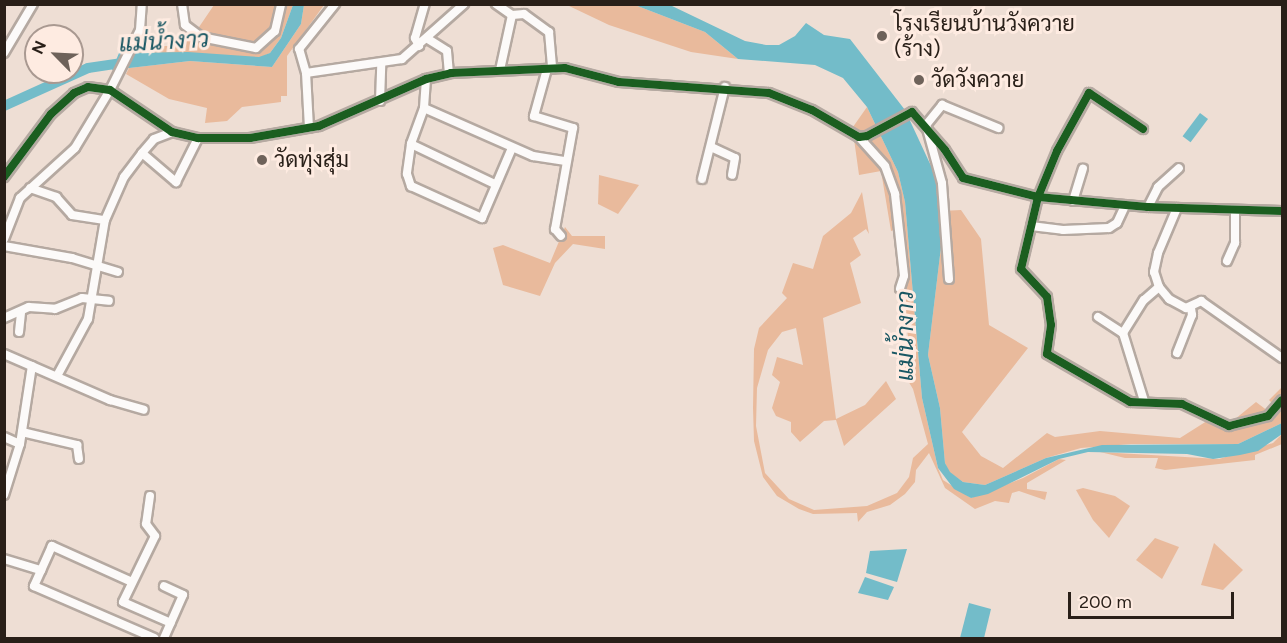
<!DOCTYPE html>
<html>
<head>
<meta charset="utf-8">
<style>
  body { margin:0 }
  #map { position:relative; width:1287px; height:643px; overflow:hidden; background:#eeded4; font-family:Figtree,Sarabun,sans-serif }
  div>[style] { position:absolute }
  .green>* { inset:0; background:#e9ba9c }
  .water>* { inset:0; background:#73bcc9; transform-origin:0 0 }
  .river>* { height:10px; margin:-5px; padding:0 5px; transform-origin:5px; border-radius:5px; background:#73bcc9 }
  .roads { filter:drop-shadow(2px 0 #b5a9a1) drop-shadow(-2px 0 #b5a9a1) drop-shadow(0 2px #b5a9a1) drop-shadow(0 -2px #b5a9a1) }
  .minor>* { height:8px; margin:-4px; padding:0 4px; transform-origin:4px; border-radius:4px; background:#fcfaf9 }
  .cycleway>* { height:8px; margin:-4px; padding:0 4px; transform-origin:4px; border-radius:4px; background:#1b5e20 }
  .dots>* { width:16px; height:16px; translate:-50% -50%; box-sizing:border-box; border:3px solid #feebe1; border-radius:50% }
  span { translate:-50% -50%; white-space:nowrap; text-align:center; line-height:1.15; -webkit-text-stroke:6px #feebe1; paint-order:stroke }
  .poi-label { font-size:22px; color:#291f18 }
  .left { translate:0 -50%; text-align:left }
  .water-label { font-size:24px; color:#195763; font-style:italic }
  .frame { position:absolute; inset:0; border:6px solid #291f18; pointer-events:none }
  .north { position:absolute; left:24px; top:24px; width:60px; height:60px; box-sizing:border-box; background:#feebe1; border:2px solid #a99991; border-radius:50%; rotate:294deg; font-size:16px; font-weight:700; line-height:24px; text-align:center; color:#291f18 }
  .north::after { content:''; display:block; margin:auto; width:21px; height:27px; background:#6e625a; clip-path:polygon(50% 0,100% 100%,50% 72%,0 100%) }
  .scale { position:absolute; left:1068px; top:592px; width:166px; height:27px; box-sizing:border-box; border:3px solid #291f18; border-top:0; padding-left:8px; font-size:18px; line-height:21px; white-space:nowrap; color:#291f18; -webkit-text-stroke:4px #feebe1; paint-order:stroke }
</style>
</head>
<body>
<div id="map">
  <div class="green">
    <i style="clip-path:polygon(214px 5px,293px 5px,281px 38px,270px 53px,259px 58px,138px 53px,142px 46px,177px 46px,197px 30px)"></i>
    <i style="clip-path:polygon(304px 5px,324px 5px,287px 56px,287px 96px,281px 96px,281px 102px,242px 107px,227px 121px,205px 123px,207px 108px,169px 99px,126px 74px,129px 68px,190px 61px,272px 67px,301px 24px)"></i>
    <i style="clip-path:polygon(567px 5px,635px 5px,705px 32px,738px 59px,691px 52px,609px 25px)"></i>
    <i style="clip-path:polygon(867px 107px,898px 172px,905px 202px,922px 398px,938px 468px,943px 480px,971px 498px,1023px 478px,1059px 459px,1066px 460px,1027px 483px,1027px 489px,1047px 492px,1045px 500px,1019px 491px,1012px 493px,1009px 503px,995px 501px,975px 509px,945px 488px,929px 453px,916px 470px,915px 482px,905px 494px,890px 505px,867px 512px,858px 522px,857px 513px,813px 514px,799px 509px,777px 496px,763px 477px,754px 441px,753px 408px,754px 349px,759px 328px,787px 298px,782px 293px,793px 263px,813px 269px,823px 236px,851px 213px,862px 192px,869px 234px,866px 229px,853px 238px,861px 255px,850px 263px,861px 303px,823px 318px,836px 419px,865px 405px,886px 381px,896px 399px,844px 446px,836px 420px,824px 421px,800px 442px,791px 432px,791px 422px,776px 416px,772px 408px,780px 382px,772px 375px,777px 357px,803px 365px,796px 328px,782px 332px,768px 350px,757px 388px,756px 426px,765px 473px,789px 499px,814px 510px,867px 506px,897px 493px,909px 477px,913px 458px,928px 444px,913px 389px,902px 371px,909px 363px,910px 352px,894px 230px,891px 231px,881px 171px,859px 175px,854px 139px,848px 134px)"></i>
    <i style="clip-path:polygon(599px 175px,639px 185px,618px 214px,598px 204px)"></i>
    <i style="clip-path:polygon(961px 210px,981px 239px,989px 325px,1028px 348px,962px 432px,981px 456px,1003px 468px,1047px 433px,1055px 437px,1100px 431px,1180px 438px,1210px 419px,1229px 424px,1256px 402px,1268px 411px,1274px 405px,1269px 400px,1282px 387px,1282px 423px,1238px 444px,1131px 444px,1081px 448px,1046px 458px,985px 485px,963px 482px,949px 472px,945px 463px,940px 408px,928px 355px,941px 247px,941px 211px)"></i>
    <i style="clip-path:polygon(565px 227px,572px 236px,605px 236px,605px 249px,573px 244px,555px 263px,540px 296px,503px 285px,493px 248px,503px 245px,550px 263px)"></i>
    <i style="clip-path:polygon(1282px 434px,1282px 444px,1255px 455px,1255px 460px,1165px 470px,1155px 468px,1158px 458px,1125px 458px,1100px 452px,1219px 459px,1273px 443px)"></i>
    <i style="clip-path:polygon(1083px 488px,1115px 496px,1130px 506px,1109px 538px,1093px 520px,1076px 490px)"></i>
    <i style="clip-path:polygon(1155px 538px,1179px 547px,1162px 579px,1136px 560px)"></i>
    <i style="clip-path:polygon(1214px 543px,1243px 570px,1223px 590px,1201px 585px)"></i>
  </div>
  <div class="water">
    <i style="clip-path:polygon(293px 5px,304px 5px,301px 24px,272px 67px,190px 61px,112px 70px,119px 53px,188px 52px,259px 57px,270px 53px,281px 38px)"></i>
    <i style="clip-path:polygon(635px 5px,670px 5px,745px 41px,766px 45px,779px 45px,795px 36px,806px 23px,824px 35px,850px 39px,905px 110px,932px 168px,940px 198px,941px 247px,928px 355px,940px 408px,945px 463px,950px 472px,963px 482px,985px 485px,1046px 458px,1102px 445px,1238px 444px,1282px 423px,1282px 434px,1258px 451px,1240px 455px,1213px 459px,1187px 454px,1088px 452px,1059px 459px,988px 494px,971px 498px,954px 489px,938px 468px,922px 398px,905px 202px,898px 172px,867px 107px,843px 78px,815px 65px,738px 59px,705px 32px)"></i>
    <i style="left:1200px;top:113px;width:10px;height:29px;rotate:37deg"></i>
    <i style="clip-path:polygon(907px 549px,897px 582px,866px 573px,870px 551px)"></i>
    <i style="clip-path:polygon(865px 577px,894px 587px,888px 600px,858px 593px)"></i>
    <i style="clip-path:polygon(969px 603px,991px 609px,984px 638px,960px 638px)"></i>
  </div>
  <div class="river">
    <i style="left:4px;top:106px;width:92px;rotate:-24.3deg"></i>
    <i style="left:88px;top:68px;width:40px;rotate:-8.5deg"></i>
  </div>
  <div class="roads">
    <div class="minor">
      <i style="left:182px;top:4px;width:21px;rotate:82deg"></i>
      <i style="left:185px;top:25px;width:20px;rotate:37deg"></i>
      <i style="left:201px;top:37px;width:56px;rotate:11.3deg"></i>
      <i style="left:256px;top:48px;width:25px;rotate:-42deg"></i>
      <i style="left:275px;top:31px;width:28px;rotate:-77deg"></i>
      <i style="left:496px;top:4px;width:19px;rotate:35deg"></i>
      <i style="left:428px;top:39px;width:22px;rotate:32deg"></i>
      <i style="left:447px;top:51px;width:22px;rotate:85deg"></i>
      <i style="left:419px;top:46px;width:9px;rotate:-117deg"></i>
      <i style="left:415px;top:38px;width:35px;rotate:-74deg"></i>
      <i style="left:4px;top:53px;width:57px;rotate:-59.4deg"></i>
      <i style="left:547px;top:69px;width:49px;rotate:105.5deg"></i>
      <i style="left:534px;top:116px;width:41px;rotate:17.1deg"></i>
      <i style="left:573px;top:128px;width:103px;rotate:100.1deg"></i>
      <i style="left:555px;top:229px;width:9px;rotate:49deg"></i>
      <i style="left:500px;top:70px;width:56px;rotate:-77.7deg"></i>
      <i style="left:512px;top:15px;width:12px;rotate:-5deg"></i>
      <i style="left:524px;top:14px;width:31px;rotate:36deg"></i>
      <i style="left:549px;top:32px;width:37px;rotate:85deg"></i>
      <i style="left:306px;top:73px;width:25px;rotate:-106deg"></i>
      <i style="left:299px;top:49px;width:58px;rotate:-51.3deg"></i>
      <i style="left:426px;top:79px;width:29px;rotate:94deg"></i>
      <i style="left:424px;top:108px;width:38px;rotate:110deg"></i>
      <i style="left:411px;top:144px;width:30px;rotate:98deg"></i>
      <i style="left:407px;top:174px;width:13px;rotate:72deg"></i>
      <i style="left:411px;top:186px;width:78px;rotate:24.3deg"></i>
      <i style="left:482px;top:218px;width:76px;rotate:-66.8deg"></i>
      <i style="left:380px;top:101px;width:37px;rotate:-88deg"></i>
      <i style="left:424px;top:108px;width:119px;rotate:23.8deg"></i>
      <i style="left:533px;top:156px;width:33px;rotate:9deg"></i>
      <i style="left:309px;top:128px;width:55px;rotate:-93.1deg"></i>
      <i style="left:306px;top:73px;width:97px;rotate:-8.3deg"></i>
      <i style="left:402px;top:59px;width:83px;rotate:-41.6deg"></i>
      <i style="left:1143px;top:129px;width:65px;rotate:-146.3deg"></i>
      <i style="left:1089px;top:93px;width:66px;rotate:118.9deg"></i>
      <i style="left:1057px;top:151px;width:50px;rotate:112.4deg"></i>
      <i style="left:1038px;top:197px;width:74px;rotate:103.3deg"></i>
      <i style="left:1021px;top:269px;width:38px;rotate:47deg"></i>
      <i style="left:1047px;top:297px;width:28px;rotate:82deg"></i>
      <i style="left:1051px;top:325px;width:29px;rotate:98deg"></i>
      <i style="left:1047px;top:354px;width:96px;rotate:30deg"></i>
      <i style="left:1130px;top:402px;width:52px;rotate:2.2deg"></i>
      <i style="left:1182px;top:404px;width:52px;rotate:25.1deg"></i>
      <i style="left:1229px;top:426px;width:40px;rotate:-14.4deg"></i>
      <i style="left:1268px;top:416px;width:21px;rotate:-49deg"></i>
      <i style="left:859px;top:137px;width:39px;rotate:48deg"></i>
      <i style="left:885px;top:166px;width:30px;rotate:70deg"></i>
      <i style="left:895px;top:194px;width:82px;rotate:83.7deg"></i>
      <i style="left:904px;top:276px;width:13px;rotate:108deg"></i>
      <i style="left:411px;top:144px;width:93px;rotate:25.5deg"></i>
      <i style="left:711px;top:147px;width:26px;rotate:25deg"></i>
      <i style="left:735px;top:158px;width:17px;rotate:100deg"></i>
      <i style="left:142px;top:153px;width:18px;rotate:-49deg"></i>
      <i style="left:154px;top:139px;width:19px;rotate:-21deg"></i>
      <i style="left:4px;top:177px;width:79px;rotate:-53.3deg"></i>
      <i style="left:51px;top:114px;width:31px;rotate:-42deg"></i>
      <i style="left:74px;top:93px;width:15px;rotate:-23deg"></i>
      <i style="left:88px;top:87px;width:22px;rotate:8deg"></i>
      <i style="left:110px;top:90px;width:75px;rotate:34.1deg"></i>
      <i style="left:172px;top:132px;width:27px;rotate:13deg"></i>
      <i style="left:198px;top:138px;width:52px"></i>
      <i style="left:250px;top:138px;width:70px;rotate:-9.9deg"></i>
      <i style="left:319px;top:126px;width:117px;rotate:-23.7deg"></i>
      <i style="left:426px;top:79px;width:26px;rotate:-13deg"></i>
      <i style="left:451px;top:73px;width:114px;rotate:-2.5deg"></i>
      <i style="left:565px;top:68px;width:56px;rotate:14.5deg"></i>
      <i style="left:619px;top:82px;width:150px;rotate:4.2deg"></i>
      <i style="left:769px;top:93px;width:46px;rotate:21.6deg"></i>
      <i style="left:812px;top:110px;width:54px;rotate:29.9deg"></i>
      <i style="left:859px;top:137px;width:8px;rotate:-7deg"></i>
      <i style="left:867px;top:136px;width:51px;rotate:-28.1deg"></i>
      <i style="left:912px;top:112px;width:50px;rotate:49deg"></i>
      <i style="left:945px;top:150px;width:33px;rotate:57deg"></i>
      <i style="left:963px;top:178px;width:77px;rotate:14.2deg"></i>
      <i style="left:1038px;top:197px;width:110px;rotate:5.2deg"></i>
      <i style="left:1148px;top:207px;width:134px;rotate:1.7deg"></i>
      <i style="left:702px;top:179px;width:95px;rotate:-76deg"></i>
      <i style="left:30px;top:188px;width:28px;rotate:19deg"></i>
      <i style="left:56px;top:197px;width:24px;rotate:48deg"></i>
      <i style="left:72px;top:215px;width:33px;rotate:9deg"></i>
      <i style="left:1073px;top:201px;width:34px;rotate:-73deg"></i>
      <i style="left:1148px;top:207px;width:22px;rotate:-63deg"></i>
      <i style="left:1158px;top:187px;width:28px;rotate:-42deg"></i>
      <i style="left:1031px;top:226px;width:32px;rotate:7deg"></i>
      <i style="left:1063px;top:230px;width:46px;rotate:-2.5deg"></i>
      <i style="left:1109px;top:228px;width:9px;rotate:-32deg"></i>
      <i style="left:1117px;top:223px;width:19px;rotate:-65deg"></i>
      <i style="left:4px;top:239px;width:44px;rotate:-68.7deg"></i>
      <i style="left:20px;top:198px;width:74px;rotate:-42.3deg"></i>
      <i style="left:75px;top:148px;width:68px;rotate:-58.9deg"></i>
      <i style="left:110px;top:90px;width:67px;rotate:-63.4deg"></i>
      <i style="left:140px;top:30px;width:26px;rotate:-86deg"></i>
      <i style="left:4px;top:246px;width:69px;rotate:10deg"></i>
      <i style="left:72px;top:258px;width:48px;rotate:16.9deg"></i>
      <i style="left:1227px;top:261px;width:20px;rotate:-66deg"></i>
      <i style="left:1235px;top:243px;width:33px;rotate:-90deg"></i>
      <i style="left:949px;top:279px;width:96px;rotate:-94.2deg"></i>
      <i style="left:942px;top:183px;width:60px;rotate:-105.4deg"></i>
      <i style="left:926px;top:125px;width:26px;rotate:-51deg"></i>
      <i style="left:942px;top:105px;width:61px;rotate:22.3deg"></i>
      <i style="left:1159px;top:287px;width:16px;rotate:-108deg"></i>
      <i style="left:1154px;top:272px;width:19px;rotate:-78deg"></i>
      <i style="left:1158px;top:253px;width:49px;rotate:-67.1deg"></i>
      <i style="left:1098px;top:317px;width:30px;rotate:33deg"></i>
      <i style="left:1123px;top:333px;width:71px;rotate:72.8deg"></i>
      <i style="left:4px;top:318px;width:27px;rotate:-24deg"></i>
      <i style="left:29px;top:307px;width:26px;rotate:4deg"></i>
      <i style="left:55px;top:309px;width:29px;rotate:-22deg"></i>
      <i style="left:82px;top:298px;width:27px;rotate:6deg"></i>
      <i style="left:19px;top:332px;width:19px;rotate:-84deg"></i>
      <i style="left:1123px;top:333px;width:39px;rotate:-58deg"></i>
      <i style="left:1144px;top:300px;width:20px;rotate:-41deg"></i>
      <i style="left:1159px;top:287px;width:16px;rotate:50deg"></i>
      <i style="left:1169px;top:299px;width:19px;rotate:28deg"></i>
      <i style="left:1186px;top:308px;width:17px;rotate:-25deg"></i>
      <i style="left:1201px;top:301px;width:99px;rotate:35.1deg"></i>
      <i style="left:1177px;top:353px;width:41px;rotate:-68.5deg"></i>
      <i style="left:1192px;top:315px;width:7px;rotate:-98deg"></i>
      <i style="left:4px;top:354px;width:116px;rotate:23.5deg"></i>
      <i style="left:110px;top:400px;width:35px;rotate:16deg"></i>
      <i style="left:57px;top:376px;width:65px;rotate:-61.5deg"></i>
      <i style="left:88px;top:319px;width:100px;rotate:-80.3deg"></i>
      <i style="left:105px;top:220px;width:47px;rotate:-66.2deg"></i>
      <i style="left:124px;top:177px;width:30px;rotate:-53deg"></i>
      <i style="left:142px;top:153px;width:45px;rotate:40.5deg"></i>
      <i style="left:176px;top:182px;width:49px;rotate:-63.4deg"></i>
      <i style="left:22px;top:432px;width:57px;rotate:13.3deg"></i>
      <i style="left:77px;top:445px;width:14px;rotate:82deg"></i>
      <i style="left:4px;top:437px;width:17px;rotate:24deg"></i>
      <i style="left:4px;top:495px;width:53px;rotate:-72.6deg"></i>
      <i style="left:20px;top:444px;width:79px;rotate:-81.3deg"></i>
      <i style="left:150px;top:496px;width:28px;rotate:98deg"></i>
      <i style="left:146px;top:524px;width:15px;rotate:53deg"></i>
      <i style="left:155px;top:536px;width:73px;rotate:115.9deg"></i>
      <i style="left:123px;top:602px;width:52px;rotate:23.6deg"></i>
      <i style="left:4px;top:559px;width:39px;rotate:17deg"></i>
      <i style="left:132px;top:582px;width:88px;rotate:-155.8deg"></i>
      <i style="left:52px;top:546px;width:44px;rotate:114.2deg"></i>
      <i style="left:34px;top:586px;width:131px;rotate:23.4deg"></i>
      <i style="left:164px;top:638px;width:47px;rotate:-66.2deg"></i>
      <i style="left:183px;top:595px;width:21px;rotate:-155deg"></i>
    </div>
  </div>
  <div class="cycleway">
    <i style="left:1143px;top:129px;width:65px;rotate:-146.3deg"></i>
    <i style="left:1089px;top:93px;width:66px;rotate:118.9deg"></i>
    <i style="left:1057px;top:151px;width:50px;rotate:112.4deg"></i>
    <i style="left:1038px;top:197px;width:74px;rotate:103.3deg"></i>
    <i style="left:1021px;top:269px;width:38px;rotate:47deg"></i>
    <i style="left:1047px;top:297px;width:28px;rotate:82deg"></i>
    <i style="left:1051px;top:325px;width:29px;rotate:98deg"></i>
    <i style="left:1047px;top:354px;width:96px;rotate:30deg"></i>
    <i style="left:1130px;top:402px;width:52px;rotate:2.2deg"></i>
    <i style="left:1182px;top:404px;width:52px;rotate:25.1deg"></i>
    <i style="left:1229px;top:426px;width:40px;rotate:-14.4deg"></i>
    <i style="left:1268px;top:416px;width:21px;rotate:-49deg"></i>
    <i style="left:4px;top:177px;width:79px;rotate:-53.3deg"></i>
    <i style="left:51px;top:114px;width:31px;rotate:-42deg"></i>
    <i style="left:74px;top:93px;width:15px;rotate:-23deg"></i>
    <i style="left:88px;top:87px;width:22px;rotate:8deg"></i>
    <i style="left:110px;top:90px;width:75px;rotate:34.1deg"></i>
    <i style="left:172px;top:132px;width:27px;rotate:13deg"></i>
    <i style="left:198px;top:138px;width:52px"></i>
    <i style="left:250px;top:138px;width:70px;rotate:-9.9deg"></i>
    <i style="left:319px;top:126px;width:117px;rotate:-23.7deg"></i>
    <i style="left:426px;top:79px;width:26px;rotate:-13deg"></i>
    <i style="left:451px;top:73px;width:114px;rotate:-2.5deg"></i>
    <i style="left:565px;top:68px;width:56px;rotate:14.5deg"></i>
    <i style="left:619px;top:82px;width:150px;rotate:4.2deg"></i>
    <i style="left:769px;top:93px;width:46px;rotate:21.6deg"></i>
    <i style="left:812px;top:110px;width:54px;rotate:29.9deg"></i>
    <i style="left:859px;top:137px;width:8px;rotate:-7deg"></i>
    <i style="left:867px;top:136px;width:51px;rotate:-28.1deg"></i>
    <i style="left:912px;top:112px;width:50px;rotate:49deg"></i>
    <i style="left:945px;top:150px;width:33px;rotate:57deg"></i>
    <i style="left:963px;top:178px;width:77px;rotate:14.2deg"></i>
    <i style="left:1038px;top:197px;width:110px;rotate:5.2deg"></i>
    <i style="left:1148px;top:207px;width:134px;rotate:1.7deg"></i>
  </div>
  <div class="dots">
    <i style="left:882px;top:36px;background:#6e625a"></i>
    <i style="left:919px;top:80px;background:#6e625a"></i>
    <i style="left:262px;top:160px;background:#6e625a"></i>
  </div>
  <div class="poi-label">
    <span class="left" style="left:894px;top:36px">โรงเรียนบ้านวังควาย<br>(ร้าง)</span>
    <span class="left" style="left:931px;top:80px">วัดวังควาย</span>
    <span class="left" style="left:274px;top:160px">วัดทุ่งสุ่ม</span>
  </div>
  <div class="water-label">
    <span style="left:164px;top:41px;rotate:-3deg">แม่น้ำงาว</span>
    <span style="left:905px;top:336px;rotate:-90deg">แม่น้ำงาว</span>
  </div>
  <div class="frame"></div>
  <div class="north">N</div>
  <div class="scale">200 m</div>
</div>
</body>
</html>
